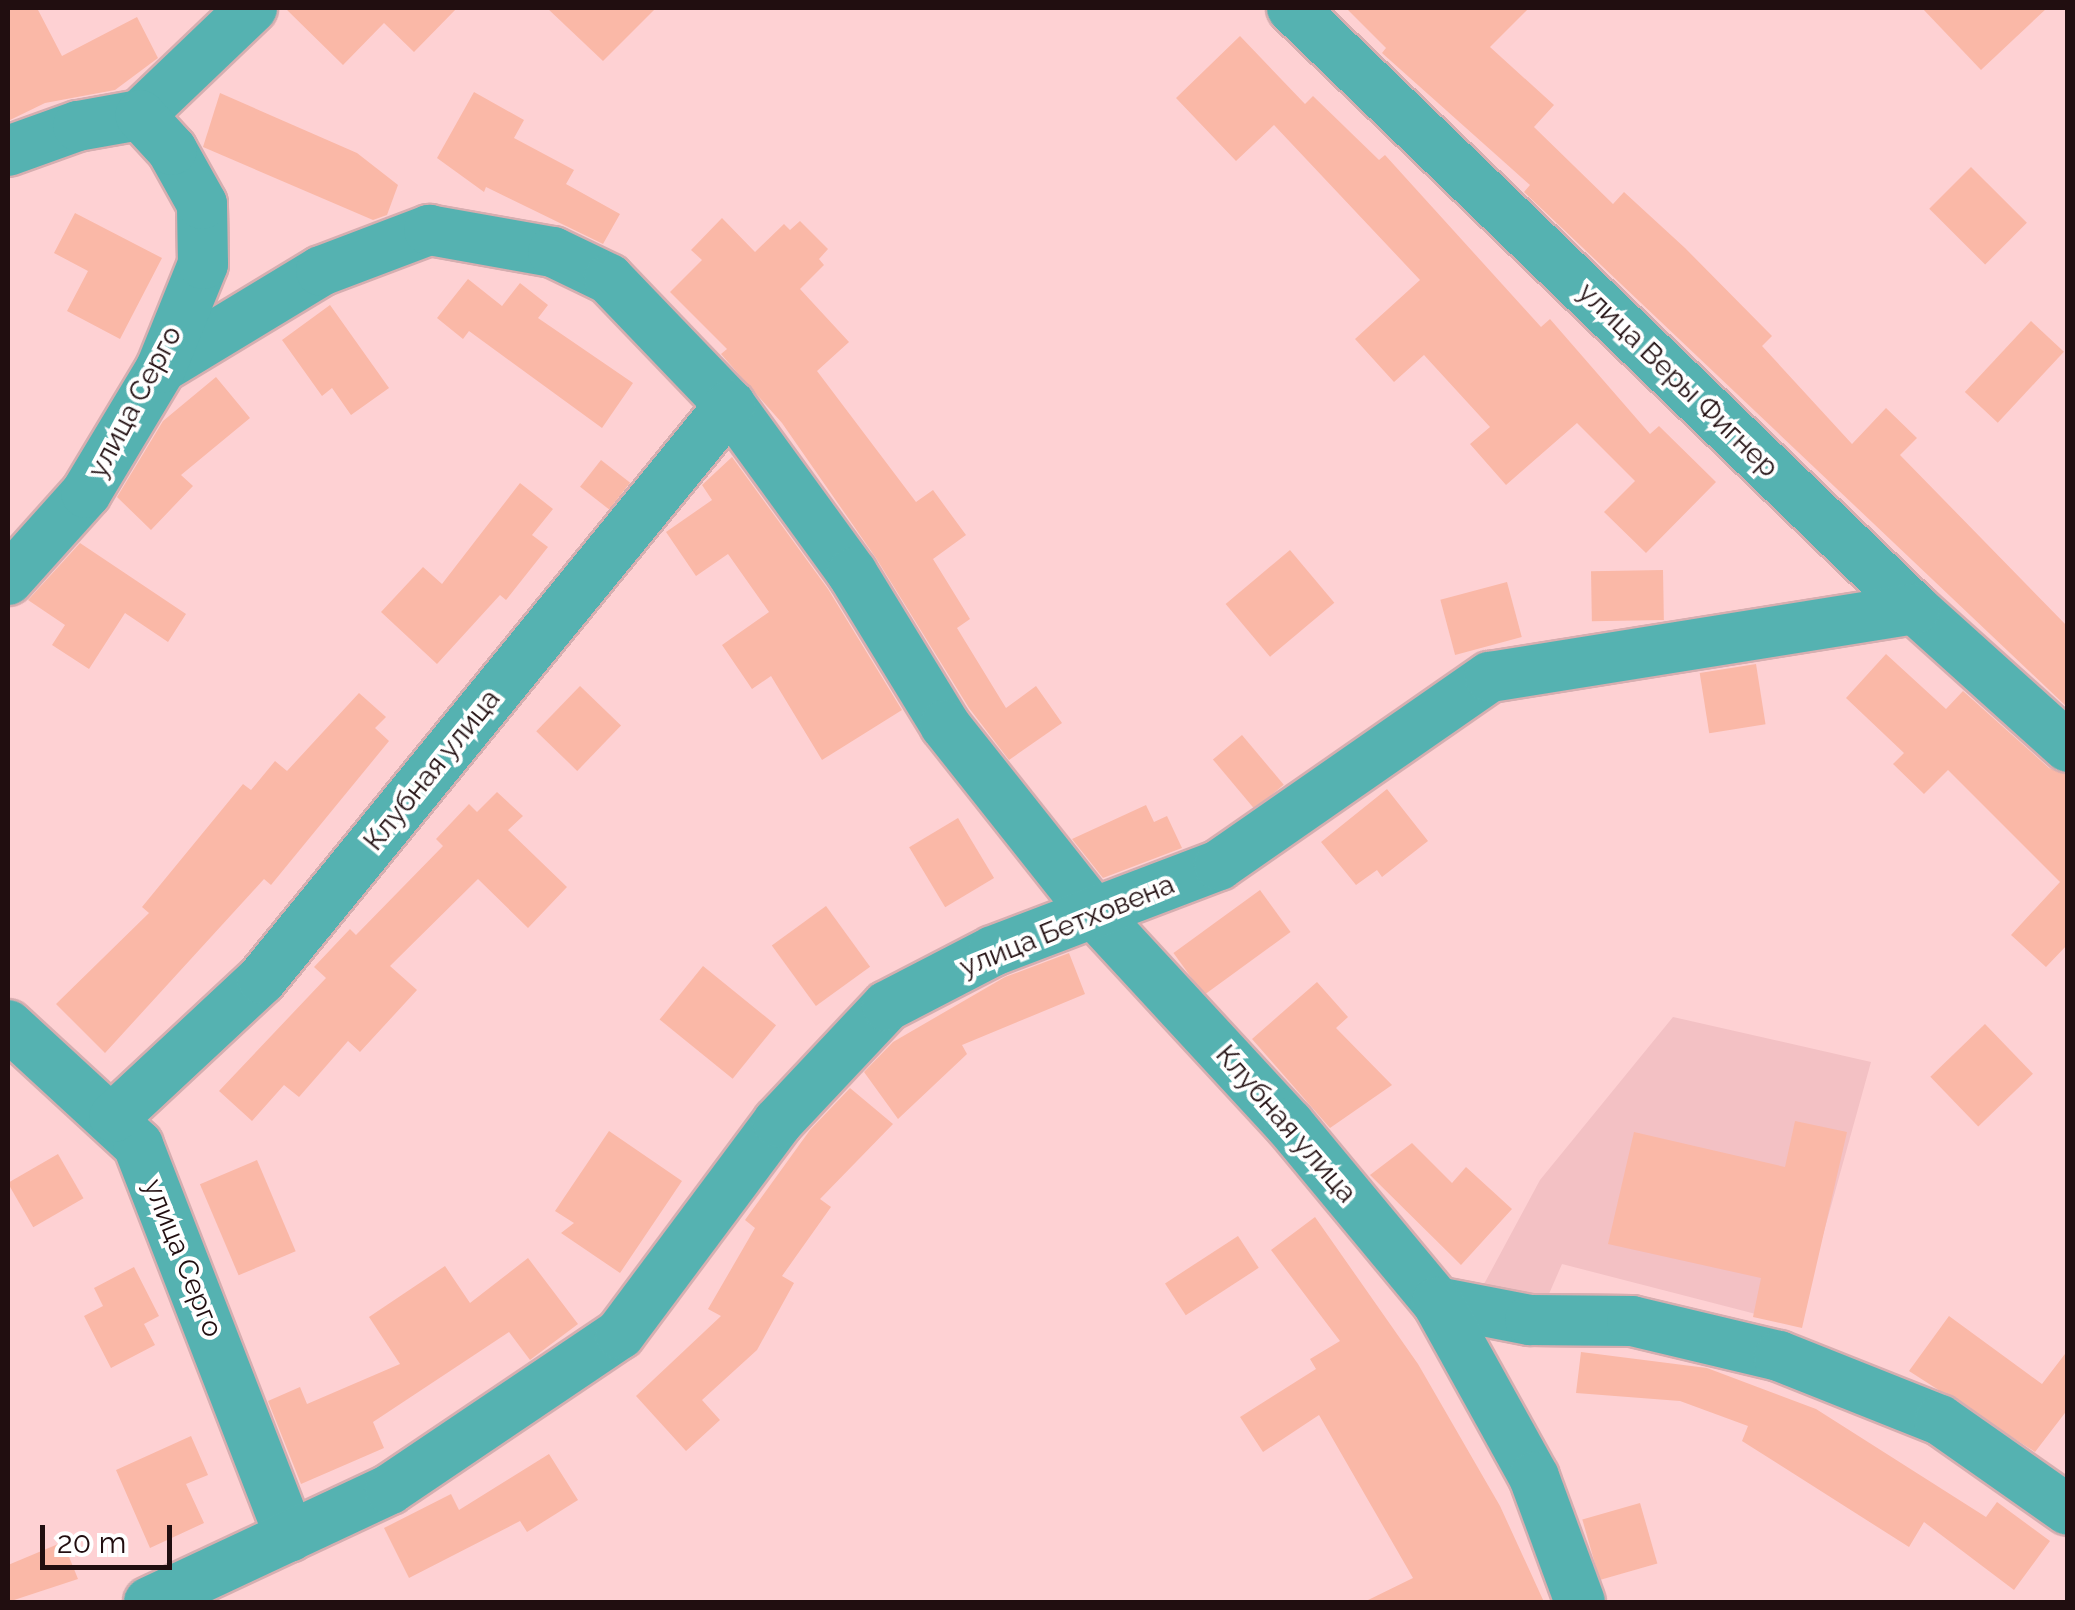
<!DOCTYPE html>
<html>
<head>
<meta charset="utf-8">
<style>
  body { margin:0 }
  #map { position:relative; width:2075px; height:1610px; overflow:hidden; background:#fed1d3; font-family:Raleway,sans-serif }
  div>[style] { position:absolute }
  .built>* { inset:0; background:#f3c1c4 }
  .building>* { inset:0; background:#fab8a7; transform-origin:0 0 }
  .roads { filter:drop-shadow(2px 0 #d6aeb0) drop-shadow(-2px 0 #d6aeb0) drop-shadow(0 2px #d6aeb0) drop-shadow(0 -2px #d6aeb0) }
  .minor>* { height:50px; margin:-25px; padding:0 25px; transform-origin:25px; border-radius:25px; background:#55b2b1 }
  span { translate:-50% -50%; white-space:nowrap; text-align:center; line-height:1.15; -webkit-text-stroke:8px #fff; paint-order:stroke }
  .street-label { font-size:28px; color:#210e10 }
  .frame { position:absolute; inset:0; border:10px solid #210e10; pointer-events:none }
  .scale { position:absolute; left:40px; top:1525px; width:132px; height:45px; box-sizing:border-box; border:5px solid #210e10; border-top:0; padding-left:12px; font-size:30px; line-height:35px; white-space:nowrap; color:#210e10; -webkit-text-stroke:8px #fff; paint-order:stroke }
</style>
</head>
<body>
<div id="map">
  <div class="built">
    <i style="clip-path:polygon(1673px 1017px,1871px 1062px,1798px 1325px,1562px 1264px,1542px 1310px,1484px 1284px,1540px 1180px)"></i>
  </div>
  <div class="building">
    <i style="clip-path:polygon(8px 8px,37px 8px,62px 56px,137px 17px,158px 58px,115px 90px,45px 103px,8px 121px)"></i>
    <i style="clip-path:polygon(285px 8px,457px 8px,414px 52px,384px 23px,343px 65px)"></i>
    <i style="clip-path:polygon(547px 8px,656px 8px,603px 61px)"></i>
    <i style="clip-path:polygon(1346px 8px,1529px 8px,1490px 47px,1554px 105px,1534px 127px,1613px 204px,1624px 192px,1685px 248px,1772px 336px,1762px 346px,1852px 444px,1886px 408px,1917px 438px,1900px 455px,2068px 627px,2068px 708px,1524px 192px,1530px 185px,1382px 53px,1386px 48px)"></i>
    <i style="clip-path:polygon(1922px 8px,2047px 8px,1981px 70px)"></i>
    <i style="clip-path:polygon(1240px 36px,1305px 104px,1313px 96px,1379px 160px,1385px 155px,1541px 327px,1550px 319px,1650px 434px,1659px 426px,1716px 482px,1646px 553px,1604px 512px,1635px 481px,1577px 423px,1506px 485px,1470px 444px,1490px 427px,1424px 355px,1394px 382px,1355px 339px,1420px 280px,1274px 125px,1236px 161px,1176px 98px)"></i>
    <i style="clip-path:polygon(474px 92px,524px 120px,514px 138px,574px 170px,566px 184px,620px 214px,603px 244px,486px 187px,484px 192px,437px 158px)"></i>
    <i style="clip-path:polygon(220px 93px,357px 153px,398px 185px,387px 215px,373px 220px,203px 147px)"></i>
    <i style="left:1971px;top:167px;width:79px;height:59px;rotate:45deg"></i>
    <i style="clip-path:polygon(75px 213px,162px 258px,120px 339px,67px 311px,88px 271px,54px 253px)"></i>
    <i style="clip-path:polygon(722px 218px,755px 252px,784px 224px,790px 230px,800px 221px,828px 249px,819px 259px,824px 265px,800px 289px,849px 342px,817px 371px,916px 502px,933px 490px,966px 535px,933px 559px,970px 619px,957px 628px,1006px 708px,1036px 686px,1062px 723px,1009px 760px,969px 708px,876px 558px,782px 423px,721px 354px,727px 349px,670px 292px,702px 260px,691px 250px)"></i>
    <i style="clip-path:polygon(468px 279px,502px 306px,520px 283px,548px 305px,538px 318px,633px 383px,602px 428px,469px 331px,463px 339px,437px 318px)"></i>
    <i style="clip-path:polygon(330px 305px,389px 388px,351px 415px,332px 388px,322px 396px,282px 340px)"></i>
    <i style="left:2031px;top:321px;width:45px;height:97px;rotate:43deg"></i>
    <i style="clip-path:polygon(216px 377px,250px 418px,181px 475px,193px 486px,151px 530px,117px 497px,163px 421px)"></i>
    <i style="clip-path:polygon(732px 457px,828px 589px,902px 710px,822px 760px,771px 676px,752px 689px,722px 645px,769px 612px,728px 554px,696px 576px,666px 532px,712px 500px,702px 485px)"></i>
    <i style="left:601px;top:460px;width:37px;height:34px;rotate:38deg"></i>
    <i style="clip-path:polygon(520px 483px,553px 509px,532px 535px,548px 547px,506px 600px,500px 595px,437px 664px,381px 612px,423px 567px,442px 584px)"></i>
    <i style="clip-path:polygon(80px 543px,186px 614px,168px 642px,125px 613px,89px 669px,52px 645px,65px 625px,28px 600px)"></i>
    <i style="left:1290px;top:550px;width:69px;height:84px;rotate:50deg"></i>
    <i style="left:1663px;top:570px;width:50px;height:72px;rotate:89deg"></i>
    <i style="left:1507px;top:582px;width:57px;height:69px;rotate:75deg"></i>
    <i style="clip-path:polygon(1886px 654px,1946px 709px,1963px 691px,2049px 768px,2068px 775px,2068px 944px,2046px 967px,2011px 935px,2060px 882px,1948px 770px,1924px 794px,1893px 764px,1904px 753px,1846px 698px)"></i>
    <i style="left:1756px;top:664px;width:61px;height:57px;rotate:81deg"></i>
    <i style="left:580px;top:686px;width:57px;height:63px;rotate:44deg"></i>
    <i style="clip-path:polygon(359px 693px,386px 717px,375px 728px,389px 741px,271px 885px,264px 879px,105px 1053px,56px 1004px,149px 913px,142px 907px,243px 784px,251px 790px,275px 761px,287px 771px)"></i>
    <i style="left:1242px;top:735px;width:65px;height:38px;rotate:50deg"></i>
    <i style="clip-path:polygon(1387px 789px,1428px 841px,1382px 877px,1377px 870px,1356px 885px,1321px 842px)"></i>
    <i style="clip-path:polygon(497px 792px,523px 816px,508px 830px,567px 887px,528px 928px,478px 879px,390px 966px,417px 990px,360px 1052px,348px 1041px,299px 1097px,284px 1085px,252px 1121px,219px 1091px,326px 978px,314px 967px,350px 929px,356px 935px,443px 846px,436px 839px,469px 804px,477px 812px)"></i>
    <i style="clip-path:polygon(1146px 805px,1154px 822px,1167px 816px,1182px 848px,1103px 878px,1072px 839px)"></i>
    <i style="left:958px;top:818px;width:70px;height:57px;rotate:59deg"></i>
    <i style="left:1260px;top:890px;width:52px;height:107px;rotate:54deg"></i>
    <i style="left:826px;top:906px;width:75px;height:67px;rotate:54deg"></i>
    <i style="clip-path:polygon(1069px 953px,1085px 994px,962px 1045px,967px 1054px,898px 1119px,864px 1072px,893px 1042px,1005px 977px)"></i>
    <i style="left:703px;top:966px;width:94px;height:69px;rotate:39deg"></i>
    <i style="clip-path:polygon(1317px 982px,1348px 1017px,1336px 1028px,1392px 1085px,1330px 1128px,1252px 1039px)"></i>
    <i style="left:1985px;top:1024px;width:69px;height:76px;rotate:46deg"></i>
    <i style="clip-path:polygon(850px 1088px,893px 1124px,820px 1199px,831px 1207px,782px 1276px,794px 1283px,757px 1350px,702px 1400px,720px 1420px,686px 1451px,636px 1396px,721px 1316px,708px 1309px,755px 1228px,745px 1220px,810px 1130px)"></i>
    <i style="clip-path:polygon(1795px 1121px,1847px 1132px,1802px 1328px,1753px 1317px,1761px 1278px,1608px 1244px,1634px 1132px,1785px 1167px)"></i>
    <i style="clip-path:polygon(609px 1131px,682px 1181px,620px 1273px,561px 1233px,574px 1223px,555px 1211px)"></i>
    <i style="clip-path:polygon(1412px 1143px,1452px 1183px,1466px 1167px,1512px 1209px,1461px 1265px,1370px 1175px)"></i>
    <i style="left:58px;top:1154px;width:51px;height:58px;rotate:60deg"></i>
    <i style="left:257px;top:1160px;width:99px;height:62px;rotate:67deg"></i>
    <i style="clip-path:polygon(1315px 1217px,1418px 1364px,1500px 1506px,1544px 1602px,1364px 1602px,1413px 1578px,1319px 1415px,1263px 1452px,1240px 1417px,1316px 1369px,1310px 1359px,1340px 1341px,1271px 1250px)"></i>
    <i style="left:1238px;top:1236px;width:38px;height:87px;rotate:57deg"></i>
    <i style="clip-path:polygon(528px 1258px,578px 1324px,530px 1360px,509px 1332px,373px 1422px,384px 1448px,301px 1484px,268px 1401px,300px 1387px,307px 1404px,400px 1364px,369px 1317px,445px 1266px,470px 1303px)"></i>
    <i style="clip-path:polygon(134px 1267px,159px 1316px,144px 1324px,155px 1345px,111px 1368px,84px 1316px,103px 1306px,94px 1288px)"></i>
    <i style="clip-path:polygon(1949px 1316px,2042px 1384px,2068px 1350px,2068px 1409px,2035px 1452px,1909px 1371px)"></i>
    <i style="clip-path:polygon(1581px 1352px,1707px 1368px,1816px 1409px,1986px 1517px,1997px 1502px,2050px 1541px,2014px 1590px,1924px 1522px,1909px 1547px,1742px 1441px,1748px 1426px,1680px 1401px,1576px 1393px)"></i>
    <i style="clip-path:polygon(191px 1436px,208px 1475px,186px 1484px,204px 1523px,150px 1548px,116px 1470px)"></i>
    <i style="clip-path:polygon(549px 1454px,578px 1500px,527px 1532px,520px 1521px,409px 1578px,384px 1528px,451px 1494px,459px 1510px)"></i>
    <i style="left:1640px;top:1503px;width:63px;height:60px;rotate:74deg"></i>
    <i style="clip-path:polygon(63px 1542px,78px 1579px,8px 1602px,8px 1565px)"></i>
  </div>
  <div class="roads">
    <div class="minor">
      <i style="left:1292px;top:8px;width:866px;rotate:43.97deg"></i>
      <i style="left:1915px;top:609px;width:206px;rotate:42deg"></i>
      <i style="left:140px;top:115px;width:155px;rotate:-43.7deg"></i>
      <i style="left:8px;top:151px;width:74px;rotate:-19.7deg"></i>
      <i style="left:78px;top:126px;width:63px;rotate:-10.1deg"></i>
      <i style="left:161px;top:368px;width:187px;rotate:-31.2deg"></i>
      <i style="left:321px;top:271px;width:116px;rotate:-20.8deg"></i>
      <i style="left:429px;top:230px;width:126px;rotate:10.1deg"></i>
      <i style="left:553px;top:252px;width:62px;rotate:25.7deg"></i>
      <i style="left:609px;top:279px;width:175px;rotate:46.2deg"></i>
      <i style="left:730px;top:405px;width:208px;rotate:54deg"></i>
      <i style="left:852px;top:573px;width:178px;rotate:58.5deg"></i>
      <i style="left:945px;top:725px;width:241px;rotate:51.6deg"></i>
      <i style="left:1095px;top:914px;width:286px;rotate:47.3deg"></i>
      <i style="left:1289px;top:1124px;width:231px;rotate:50.3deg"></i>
      <i style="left:1437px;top:1302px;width:95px;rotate:11deg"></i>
      <i style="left:1530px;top:1320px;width:102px;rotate:0.6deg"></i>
      <i style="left:1632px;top:1321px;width:151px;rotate:13.4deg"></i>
      <i style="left:1779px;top:1356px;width:173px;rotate:21.7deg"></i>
      <i style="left:1940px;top:1420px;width:156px;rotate:35.1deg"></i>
      <i style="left:8px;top:580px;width:117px;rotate:-48.1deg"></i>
      <i style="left:86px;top:493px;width:146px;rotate:-59deg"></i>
      <i style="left:161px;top:368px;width:112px;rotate:-68deg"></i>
      <i style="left:203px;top:264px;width:60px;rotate:-91deg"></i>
      <i style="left:202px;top:204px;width:62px;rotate:-119.1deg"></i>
      <i style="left:172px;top:150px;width:47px;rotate:-132.4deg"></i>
      <i style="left:8px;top:1025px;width:177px;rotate:42.7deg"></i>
      <i style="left:138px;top:1145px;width:420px;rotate:68.8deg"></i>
      <i style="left:114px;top:1117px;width:202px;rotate:-43deg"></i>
      <i style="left:262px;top:979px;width:741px;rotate:-50.81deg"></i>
      <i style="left:1437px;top:1302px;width:200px;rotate:61deg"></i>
      <i style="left:1534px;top:1477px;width:133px;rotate:69.8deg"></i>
      <i style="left:149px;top:1602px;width:266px;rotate:-25.1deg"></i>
      <i style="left:390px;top:1489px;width:277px;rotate:-34deg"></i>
      <i style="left:620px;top:1334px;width:264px;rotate:-53.3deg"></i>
      <i style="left:778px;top:1122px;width:159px;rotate:-46.8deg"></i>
      <i style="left:887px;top:1006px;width:119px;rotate:-27.4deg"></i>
      <i style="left:993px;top:951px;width:242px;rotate:-20.8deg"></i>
      <i style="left:1219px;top:865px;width:330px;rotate:-34.8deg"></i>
      <i style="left:1490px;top:677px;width:430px;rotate:-9.1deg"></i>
    </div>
  </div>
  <div class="street-label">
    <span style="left:1678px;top:380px;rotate:44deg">улица Веры Фигнер</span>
    <span style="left:135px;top:402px;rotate:-62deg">улица Серго</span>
    <span style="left:432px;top:770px;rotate:-51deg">Клубная улица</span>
    <span style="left:1067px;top:926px;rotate:-22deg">улица Бетховена</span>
    <span style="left:1286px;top:1124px;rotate:49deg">Клубная улица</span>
    <span style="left:183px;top:1258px;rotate:68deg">улица Серго</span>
  </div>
  <div class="frame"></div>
  <div class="scale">20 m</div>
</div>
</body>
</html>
